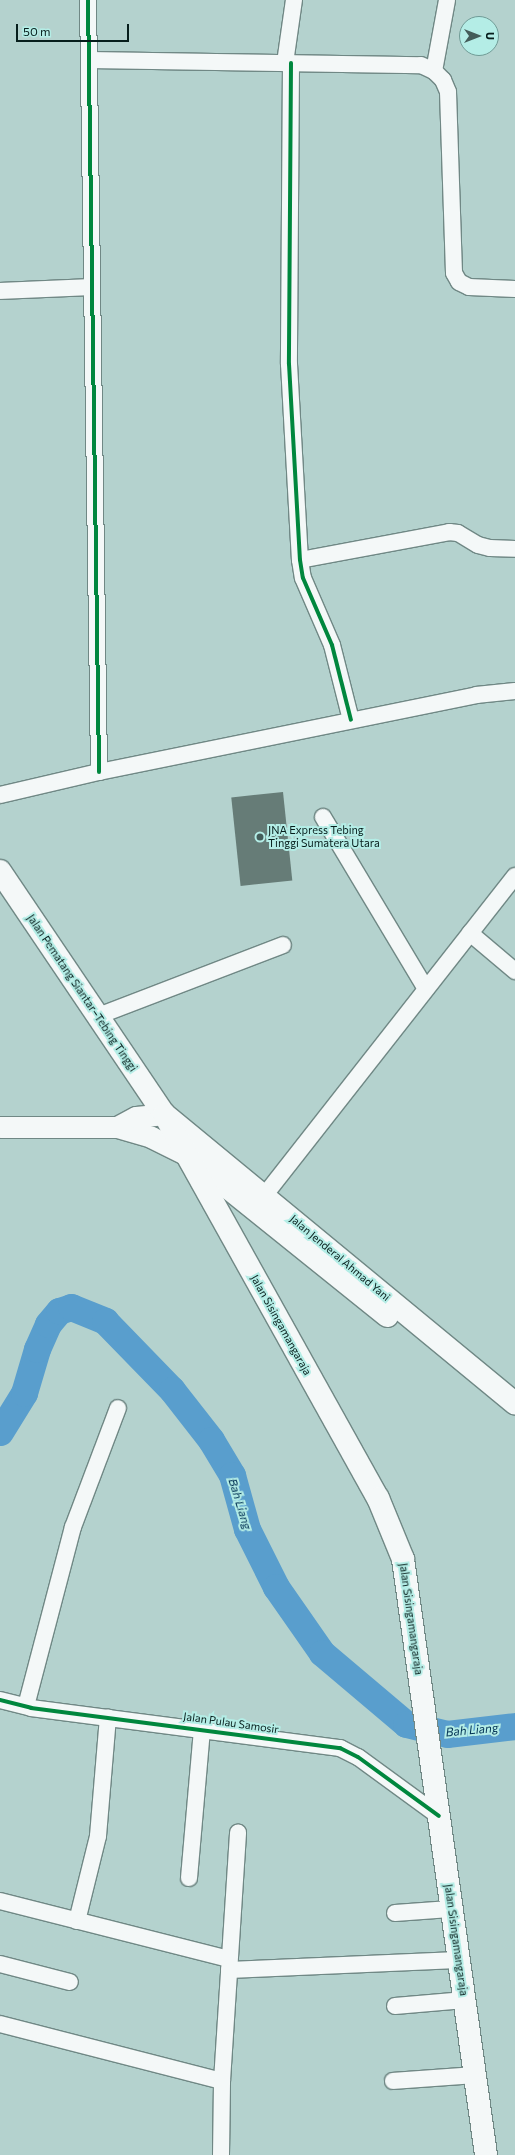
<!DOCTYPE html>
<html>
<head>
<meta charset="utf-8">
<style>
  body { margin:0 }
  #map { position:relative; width:515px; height:2155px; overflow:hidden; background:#b4d2ce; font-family:Commissioner,sans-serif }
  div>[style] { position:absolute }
  .river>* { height:27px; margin:-13.5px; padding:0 13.5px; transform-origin:13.5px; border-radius:13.5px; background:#599ecd }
  .building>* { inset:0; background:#667c77; transform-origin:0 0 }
  .roads { filter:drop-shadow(1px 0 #708885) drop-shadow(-1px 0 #708885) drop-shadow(0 1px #708885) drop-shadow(0 -1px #708885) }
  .minor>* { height:16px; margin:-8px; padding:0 8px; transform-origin:8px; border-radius:8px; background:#f4f8f8 }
  .tertiary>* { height:21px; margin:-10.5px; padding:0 10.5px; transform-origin:10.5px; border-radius:10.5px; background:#f4f8f8 }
  .primary>* { height:22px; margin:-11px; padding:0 11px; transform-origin:11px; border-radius:11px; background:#f4f8f8 }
  .trunk>* { height:22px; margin:-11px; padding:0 11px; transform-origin:11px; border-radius:11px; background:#f4f8f8 }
  .cycleway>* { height:4px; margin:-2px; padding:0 2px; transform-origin:2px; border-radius:2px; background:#00873e }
  .dots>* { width:11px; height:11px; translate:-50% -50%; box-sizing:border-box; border:2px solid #b4ede6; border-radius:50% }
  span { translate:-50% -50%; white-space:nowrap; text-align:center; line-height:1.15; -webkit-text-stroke:4px #b4ede6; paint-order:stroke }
  .poi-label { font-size:11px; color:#071e1c }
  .left { translate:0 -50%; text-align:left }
  .street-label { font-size:11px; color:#071e1c }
  .water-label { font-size:12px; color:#013153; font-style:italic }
  .north { position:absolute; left:459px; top:16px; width:40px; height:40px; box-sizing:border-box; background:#b4ede6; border:1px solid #6f9a95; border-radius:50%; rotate:90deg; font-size:11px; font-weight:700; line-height:16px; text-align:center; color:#071e1c }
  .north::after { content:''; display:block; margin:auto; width:14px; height:18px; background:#445d5a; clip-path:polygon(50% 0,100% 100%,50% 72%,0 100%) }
  .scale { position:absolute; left:16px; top:24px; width:113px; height:18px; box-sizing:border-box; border:2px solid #071e1c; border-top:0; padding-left:5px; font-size:12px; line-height:14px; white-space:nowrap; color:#071e1c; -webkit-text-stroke:3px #b4ede6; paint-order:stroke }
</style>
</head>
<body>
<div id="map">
  <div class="river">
    <i style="left:0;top:1432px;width:46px;rotate:-58.4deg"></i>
    <i style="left:24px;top:1393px;width:46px;rotate:-73.5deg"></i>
    <i style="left:37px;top:1349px;width:27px;rotate:-66deg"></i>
    <i style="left:48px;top:1324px;width:17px;rotate:-50deg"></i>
    <i style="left:59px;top:1311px;width:13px;rotate:-18deg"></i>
    <i style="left:71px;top:1307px;width:37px;rotate:22deg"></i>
    <i style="left:105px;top:1321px;width:96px;rotate:45.8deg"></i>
    <i style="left:172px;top:1390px;width:63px;rotate:52deg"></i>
    <i style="left:211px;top:1440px;width:41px;rotate:59deg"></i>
    <i style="left:232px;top:1475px;width:56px;rotate:74.5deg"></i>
    <i style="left:247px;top:1529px;width:65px;rotate:63.4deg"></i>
    <i style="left:276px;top:1587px;width:80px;rotate:55.1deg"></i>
    <i style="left:322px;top:1653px;width:110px;rotate:40.2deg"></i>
    <i style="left:406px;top:1724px;width:42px;rotate:13.7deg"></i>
    <i style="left:447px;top:1734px;width:68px;rotate:-6.7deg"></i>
  </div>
  <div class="building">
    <i style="left:283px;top:792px;width:89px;height:52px;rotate:84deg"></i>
  </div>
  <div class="roads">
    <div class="minor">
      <i style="left:88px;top:0;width:772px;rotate:89.18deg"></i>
      <i style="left:89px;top:60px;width:332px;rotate:0.9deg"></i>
      <i style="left:421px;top:65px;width:14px;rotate:25deg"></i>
      <i style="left:434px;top:71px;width:13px;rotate:45deg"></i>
      <i style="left:443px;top:80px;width:13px;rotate:67deg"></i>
      <i style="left:448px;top:92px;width:181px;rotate:88.1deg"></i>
      <i style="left:454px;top:273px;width:10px;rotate:61deg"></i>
      <i style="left:459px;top:282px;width:11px;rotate:27deg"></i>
      <i style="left:469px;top:287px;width:46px;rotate:2.5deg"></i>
      <i style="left:285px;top:63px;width:64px;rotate:-81.9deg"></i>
      <i style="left:291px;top:63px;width:301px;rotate:90.4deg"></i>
      <i style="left:289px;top:364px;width:196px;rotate:86.8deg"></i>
      <i style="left:300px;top:560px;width:18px;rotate:81deg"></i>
      <i style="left:303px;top:578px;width:73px;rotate:66.6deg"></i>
      <i style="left:332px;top:645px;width:77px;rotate:75.8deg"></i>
      <i style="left:434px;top:71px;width:72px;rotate:-79.6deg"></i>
      <i style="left:0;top:291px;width:90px;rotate:-2.5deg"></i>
      <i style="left:300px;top:560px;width:152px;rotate:-10.6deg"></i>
      <i style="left:449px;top:532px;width:9px;rotate:6deg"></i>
      <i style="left:458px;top:533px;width:23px;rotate:31deg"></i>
      <i style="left:478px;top:545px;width:12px;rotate:14deg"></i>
      <i style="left:490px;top:548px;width:25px;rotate:2deg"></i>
      <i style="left:0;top:795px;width:102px;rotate:-13.1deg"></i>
      <i style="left:99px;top:772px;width:385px;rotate:-11.5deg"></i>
      <i style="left:476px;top:695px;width:39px;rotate:-6deg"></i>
      <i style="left:323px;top:817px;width:200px;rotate:59.1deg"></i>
      <i style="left:470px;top:933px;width:59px;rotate:40.2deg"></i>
      <i style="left:98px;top:1016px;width:198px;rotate:-21deg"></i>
      <i style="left:257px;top:1205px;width:418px;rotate:-51.9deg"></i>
      <i style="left:0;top:1700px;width:32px;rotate:14deg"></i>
      <i style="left:31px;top:1708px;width:312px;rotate:7.4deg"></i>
      <i style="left:340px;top:1748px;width:20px;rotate:27deg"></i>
      <i style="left:358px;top:1757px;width:100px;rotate:36.1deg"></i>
      <i style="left:26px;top:1706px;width:185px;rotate:-75.3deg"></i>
      <i style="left:73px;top:1527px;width:127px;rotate:-69.3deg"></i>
      <i style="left:189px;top:1878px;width:151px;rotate:-85deg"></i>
      <i style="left:0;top:1901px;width:236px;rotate:14.2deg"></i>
      <i style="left:395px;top:1913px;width:55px;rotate:-4.2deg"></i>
      <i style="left:77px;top:1921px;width:88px;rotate:-76.1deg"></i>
      <i style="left:98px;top:1836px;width:119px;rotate:-85.2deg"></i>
      <i style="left:0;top:1964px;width:72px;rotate:14.4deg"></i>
      <i style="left:229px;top:1970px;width:229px;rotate:-2.5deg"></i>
      <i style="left:395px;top:2006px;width:70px;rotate:-4.9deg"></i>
      <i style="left:0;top:2024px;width:229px;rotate:14.4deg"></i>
      <i style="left:393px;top:2081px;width:82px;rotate:-4.2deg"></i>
      <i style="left:221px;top:2155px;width:74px;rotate:-89.2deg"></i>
      <i style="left:222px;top:2081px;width:249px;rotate:-86.3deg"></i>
    </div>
    <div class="tertiary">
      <i style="left:0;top:1127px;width:117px"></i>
      <i style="left:117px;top:1127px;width:35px;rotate:16deg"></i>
      <i style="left:151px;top:1137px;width:40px;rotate:26.6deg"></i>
      <i style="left:117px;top:1127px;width:21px;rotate:-28deg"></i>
      <i style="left:136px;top:1117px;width:28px;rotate:-6deg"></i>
    </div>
    <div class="primary">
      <i style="left:164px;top:1114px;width:455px;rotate:39.5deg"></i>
      <i style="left:187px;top:1155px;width:257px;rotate:38.8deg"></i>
    </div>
    <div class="trunk">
      <i style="left:0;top:871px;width:293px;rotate:56deg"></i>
      <i style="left:164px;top:1114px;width:440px;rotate:60.9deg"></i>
      <i style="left:378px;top:1498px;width:66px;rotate:67.7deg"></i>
      <i style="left:403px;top:1559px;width:602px;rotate:82.07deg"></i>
    </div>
  </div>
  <div class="cycleway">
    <i style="left:88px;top:0;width:772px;rotate:89.18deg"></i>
    <i style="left:291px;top:63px;width:301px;rotate:90.4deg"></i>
    <i style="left:289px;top:364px;width:196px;rotate:86.8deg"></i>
    <i style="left:300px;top:560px;width:18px;rotate:81deg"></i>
    <i style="left:303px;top:578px;width:73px;rotate:66.6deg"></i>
    <i style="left:332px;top:645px;width:77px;rotate:75.8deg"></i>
    <i style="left:0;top:1700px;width:32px;rotate:14deg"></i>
    <i style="left:31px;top:1708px;width:312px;rotate:7.4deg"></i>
    <i style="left:340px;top:1748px;width:20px;rotate:27deg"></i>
    <i style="left:358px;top:1757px;width:100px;rotate:36.1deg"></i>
  </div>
  <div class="dots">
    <i style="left:260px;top:837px;background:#445d5a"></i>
  </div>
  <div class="poi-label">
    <span class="left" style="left:268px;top:837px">JNA Express Tebing<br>Tinggi Sumatera Utara</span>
  </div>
  <div class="street-label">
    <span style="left:82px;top:993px;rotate:56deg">Jalan Pematang Siantar–Tebing Tinggi</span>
    <span style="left:340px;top:1258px;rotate:40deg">Jalan Jenderal Ahmad Yani</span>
    <span style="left:281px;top:1325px;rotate:61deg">Jalan Sisingamangaraja</span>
    <span style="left:411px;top:1619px;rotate:82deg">Jalan Sisingamangaraja</span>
    <span style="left:231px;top:1723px;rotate:8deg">Jalan Pulau Samosir</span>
    <span style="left:456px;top:1940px;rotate:82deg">Jalan Sisingamangaraja</span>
  </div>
  <div class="water-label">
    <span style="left:240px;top:1504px;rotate:73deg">Bah Liang</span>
    <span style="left:472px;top:1730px;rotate:-5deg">Bah Liang</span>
  </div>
  <div class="north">U</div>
  <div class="scale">50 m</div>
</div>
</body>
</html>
